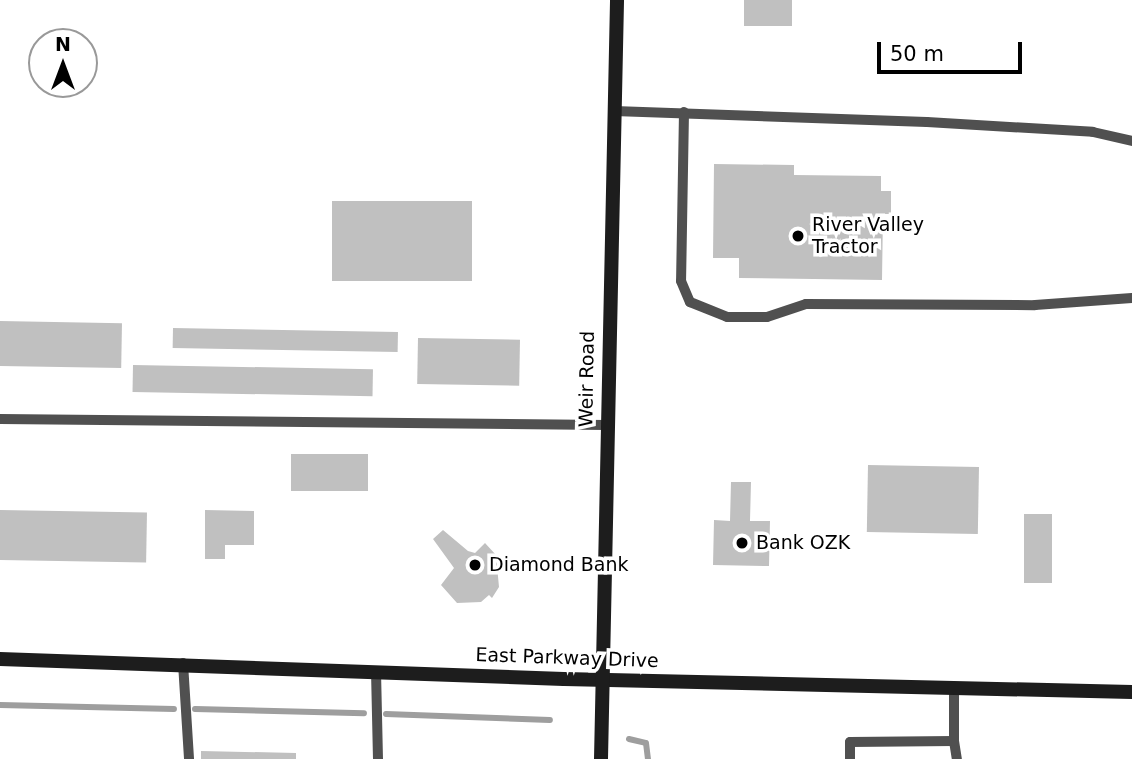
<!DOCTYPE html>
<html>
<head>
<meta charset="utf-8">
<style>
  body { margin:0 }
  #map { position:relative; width:1132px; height:759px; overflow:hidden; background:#fff; font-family:"DejaVu Sans",sans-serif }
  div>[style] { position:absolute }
  .stream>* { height:6px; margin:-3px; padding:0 3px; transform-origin:3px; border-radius:3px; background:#9e9e9e }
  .building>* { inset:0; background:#c0c0c0; transform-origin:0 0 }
  .service>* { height:10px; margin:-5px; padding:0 5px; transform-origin:5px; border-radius:5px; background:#505050 }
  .secondary>* { height:14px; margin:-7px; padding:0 7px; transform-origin:7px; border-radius:7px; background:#1d1d1d }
  .dots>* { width:19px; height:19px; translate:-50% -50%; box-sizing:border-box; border:4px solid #fff; border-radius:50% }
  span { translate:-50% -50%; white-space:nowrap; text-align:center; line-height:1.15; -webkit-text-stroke:7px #fff; paint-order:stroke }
  .poi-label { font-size:19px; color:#000 }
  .left { translate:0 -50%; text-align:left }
  .street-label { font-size:19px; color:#000 }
  .north { position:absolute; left:28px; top:28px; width:70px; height:70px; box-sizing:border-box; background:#fff; border:2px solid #999; border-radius:50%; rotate:0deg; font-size:19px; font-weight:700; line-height:28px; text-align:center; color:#000 }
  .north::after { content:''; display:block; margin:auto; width:24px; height:32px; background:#000; clip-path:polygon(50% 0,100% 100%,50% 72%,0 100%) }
  .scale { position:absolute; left:877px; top:42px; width:145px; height:32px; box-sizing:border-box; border:4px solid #000; border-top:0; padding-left:9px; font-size:21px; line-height:24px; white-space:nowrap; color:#000; -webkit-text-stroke:5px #fff; paint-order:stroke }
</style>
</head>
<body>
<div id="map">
  <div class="stream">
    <i style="left:0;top:705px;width:174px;rotate:1.3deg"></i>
    <i style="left:195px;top:709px;width:169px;rotate:1.4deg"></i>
    <i style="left:386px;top:714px;width:164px;rotate:2.1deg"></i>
    <i style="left:629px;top:739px;width:17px;rotate:13deg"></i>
    <i style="left:646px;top:743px;width:16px;rotate:83deg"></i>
  </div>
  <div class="building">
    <i style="left:744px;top:0;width:48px;height:26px"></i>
    <i style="clip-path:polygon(714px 164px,794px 165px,794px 175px,881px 176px,881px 191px,891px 191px,891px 214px,883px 214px,882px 280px,739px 278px,739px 258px,713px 258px)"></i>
    <i style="left:332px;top:201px;width:140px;height:80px"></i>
    <i style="left:0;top:321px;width:122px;height:45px;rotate:1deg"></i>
    <i style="left:173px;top:328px;width:225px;height:20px;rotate:1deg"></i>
    <i style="left:418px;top:338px;width:102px;height:46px;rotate:1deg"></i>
    <i style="left:133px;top:365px;width:240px;height:27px;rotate:1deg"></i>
    <i style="left:291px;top:454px;width:77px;height:37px"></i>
    <i style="left:868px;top:465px;width:111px;height:67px;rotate:1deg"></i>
    <i style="clip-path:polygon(731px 482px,751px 482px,750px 521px,770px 521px,769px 566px,713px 565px,714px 520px,730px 521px)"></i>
    <i style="left:0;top:510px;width:147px;height:50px;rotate:1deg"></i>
    <i style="clip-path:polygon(205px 510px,254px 511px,254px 545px,225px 545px,225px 559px,205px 559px)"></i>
    <i style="left:1024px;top:514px;width:28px;height:69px"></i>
    <i style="clip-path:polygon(443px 530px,468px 551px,475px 553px,485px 543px,496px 555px,499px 587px,492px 598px,489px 595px,481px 602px,457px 603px,441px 585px,454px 568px,433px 539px)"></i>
    <i style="clip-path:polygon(201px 751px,296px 753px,296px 759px,201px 759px)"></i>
  </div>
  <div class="service">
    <i style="left:614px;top:111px;width:313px;rotate:2deg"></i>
    <i style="left:927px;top:122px;width:166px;rotate:3.4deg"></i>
    <i style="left:1093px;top:132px;width:40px;rotate:13deg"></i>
    <i style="left:684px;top:112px;width:169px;rotate:91deg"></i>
    <i style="left:681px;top:281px;width:23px;rotate:67deg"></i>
    <i style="left:690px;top:302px;width:40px;rotate:22deg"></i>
    <i style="left:727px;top:317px;width:40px"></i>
    <i style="left:767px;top:317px;width:41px;rotate:-18.4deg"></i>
    <i style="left:806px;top:304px;width:229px;rotate:0.3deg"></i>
    <i style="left:1035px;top:305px;width:97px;rotate:-4.1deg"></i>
    <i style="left:0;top:419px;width:606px;rotate:0.57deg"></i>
    <i style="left:183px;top:663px;width:96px;rotate:86.4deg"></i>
    <i style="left:376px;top:671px;width:88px;rotate:88.7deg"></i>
    <i style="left:954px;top:741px;width:18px;rotate:81deg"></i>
    <i style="left:850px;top:759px;width:17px;rotate:-90deg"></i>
    <i style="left:850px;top:742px;width:104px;rotate:-0.6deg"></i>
    <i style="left:954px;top:741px;width:53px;rotate:-90deg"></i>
  </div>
  <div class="secondary">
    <i style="left:0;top:659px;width:564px;rotate:2.03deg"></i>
    <i style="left:564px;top:679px;width:568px;rotate:1.31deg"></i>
    <i style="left:601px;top:759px;width:759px;rotate:-88.79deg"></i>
  </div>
  <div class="dots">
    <i style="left:798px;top:236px;background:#000"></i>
    <i style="left:742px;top:543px;background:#000"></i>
    <i style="left:475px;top:565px;background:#000"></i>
  </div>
  <div class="poi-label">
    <span class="left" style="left:812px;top:236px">River Valley<br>Tractor</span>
    <span class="left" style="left:756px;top:543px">Bank OZK</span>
    <span class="left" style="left:489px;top:565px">Diamond Bank</span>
  </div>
  <div class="street-label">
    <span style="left:587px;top:379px;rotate:-89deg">Weir Road</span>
    <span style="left:567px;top:658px;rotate:2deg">East Parkway Drive</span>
  </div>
  <div class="north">N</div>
  <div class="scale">50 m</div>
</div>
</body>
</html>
